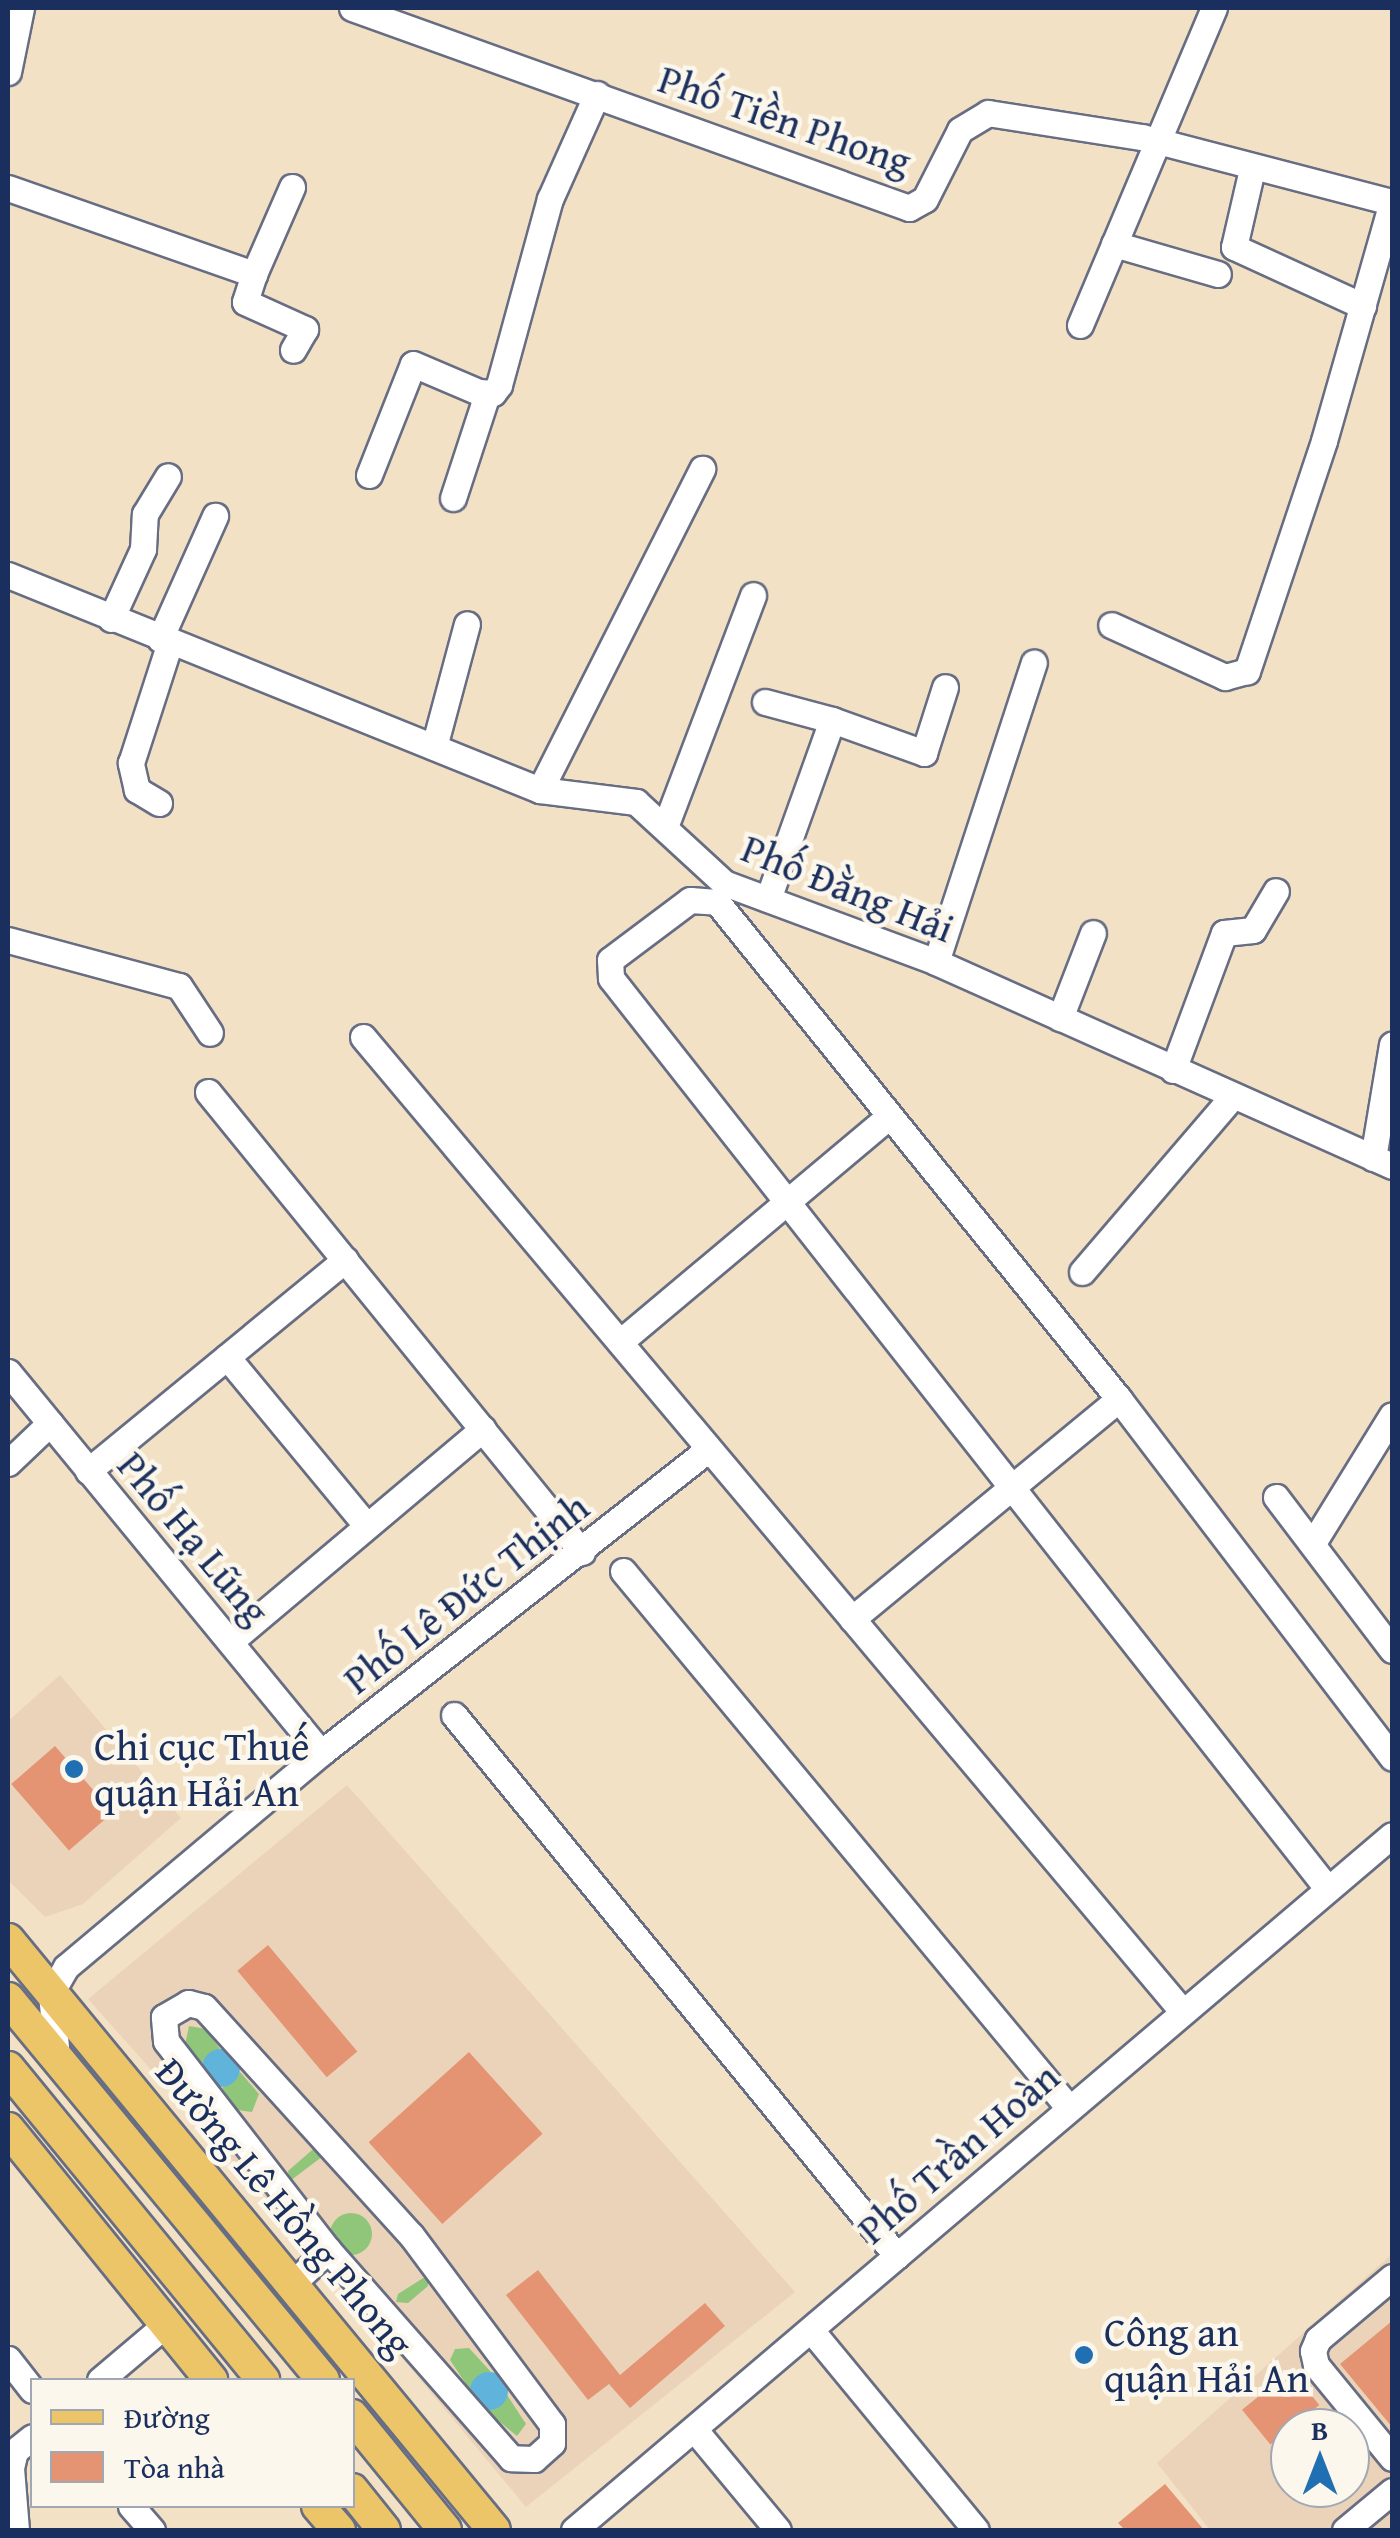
<!DOCTYPE html>
<html>
<head>
<meta charset="utf-8">
<style>
  body { margin:0 }
  #map { position:relative; width:1400px; height:2538px; overflow:hidden; background:#f3e1c5; font-family:"Gentium Book Plus",serif }
  div>[style] { position:absolute }
  .built>* { inset:0; background:#ebd3b9 }
  .green>* { inset:0; background:#8fc679 }
  .round { border-radius:50% }
  .water>* { inset:0; background:#60b4dc }
  .building>* { inset:0; background:#e49472; transform-origin:0 0 }
  .roads { filter:drop-shadow(2px 0 #676d82) drop-shadow(-2px 0 #676d82) drop-shadow(0 2px #676d82) drop-shadow(0 -2px #676d82) }
  .minor>* { height:25px; margin:-12.5px; padding:0 12.5px; transform-origin:12.5px; border-radius:12.5px; background:#fff }
  .major>* { height:32px; margin:-16px; padding:0 16px; transform-origin:16px; border-radius:16px; background:#ecc569 }
  .dots>* { width:28px; height:28px; translate:-50% -50%; box-sizing:border-box; border:5px solid #fbf7ec; border-radius:50% }
  span { translate:-50% -50%; white-space:nowrap; text-align:center; line-height:1.15; -webkit-text-stroke:9px #fbf7ec; paint-order:stroke }
  .street-label { font-size:40px; color:#1b2f5e }
  .poi-label { font-size:40px; color:#1b2f5e }
  .left { translate:0 -50%; text-align:left }
  .frame { position:absolute; inset:0; border:10px solid #1b2f5e; pointer-events:none }
  .legend { position:absolute; left:30px; top:2378px; width:325px; height:130px; box-sizing:border-box; background:#fbf7ec; border:2px solid #a1a7b3; margin:0; padding:12px 18px; list-style:none; font-size:30px; color:#1b2f5e }
  .legend li { display:flex; align-items:center; gap:20px; height:50px }
  .legend b { width:50px; border:2px solid #a1a7b3 }
  .north { position:absolute; left:1270px; top:2408px; width:100px; height:100px; box-sizing:border-box; background:#fbf7ec; border:2px solid #a1a7b3; border-radius:50%; rotate:0deg; font-size:28px; font-weight:700; line-height:40px; text-align:center; color:#1b2f5e }
  .north::after { content:''; display:block; margin:auto; width:35px; height:45px; background:#1f6fb2; clip-path:polygon(50% 0,100% 100%,50% 72%,0 100%) }
</style>
</head>
<body>
<div id="map">
  <div class="built">
    <i style="clip-path:polygon(60px 1675px,181px 1818px,83px 1904px,45px 1917px,8px 1880px,8px 1721px)"></i>
    <i style="clip-path:polygon(347px 1785px,795px 2292px,526px 2507px,320px 2259px,88px 1999px)"></i>
    <i style="clip-path:polygon(evenodd,1392px 2254px,1392px 2530px,1210px 2530px,1157px 2463px,1392px 2254px,1290px 2428px,1350px 2428px,1350px 2488px,1290px 2488px,1290px 2428px)"></i>
  </div>
  <div class="green">
    <i style="clip-path:polygon(189px 2026px,206px 2029px,220px 2049px,202px 2063px,185px 2045px)"></i>
    <i style="clip-path:polygon(240px 2072px,259px 2094px,252px 2112px,237px 2110px,222px 2088px)"></i>
    <i style="clip-path:polygon(319px 2144px,327px 2153px,290px 2181px,288px 2171px)"></i>
    <i class="round" style="left:330px;top:2213px;width:42px;height:42px"></i>
    <i style="clip-path:polygon(428px 2275px,428px 2286px,408px 2303px,396px 2302px,398px 2294px)"></i>
    <i style="clip-path:polygon(469px 2348px,491px 2372px,479px 2375px,470px 2390px,450px 2360px,455px 2349px)"></i>
    <i style="clip-path:polygon(507px 2395px,526px 2424px,517px 2436px,484px 2409px,496px 2408px)"></i>
  </div>
  <div class="water">
    <i class="round" style="left:202px;top:2049px;width:38px;height:38px"></i>
    <i class="round" style="left:470px;top:2372px;width:38px;height:38px"></i>
  </div>
  <div class="building">
    <i style="left:55px;top:1746px;width:88px;height:58px;rotate:49deg"></i>
    <i style="left:268px;top:1945px;width:139px;height:40px;rotate:50deg"></i>
    <i style="left:469px;top:2052px;width:110px;height:135px;rotate:48deg"></i>
    <i style="clip-path:polygon(538px 2270px,620px 2375px,705px 2303px,725px 2326px,630px 2408px,609px 2384px,588px 2400px,506px 2295px)"></i>
    <i style="clip-path:polygon(1392px 2321px,1392px 2427px,1340px 2364px)"></i>
    <i style="left:1291px;top:2370px;width:45px;height:63px;rotate:51deg"></i>
    <i style="clip-path:polygon(1165px 2484px,1204px 2530px,1125px 2530px,1118px 2523px)"></i>
  </div>
  <div class="roads">
    <div class="minor">
      <i style="left:352px;top:8px;width:592px;rotate:19.75deg"></i>
      <i style="left:909px;top:208px;width:18px;rotate:-29deg"></i>
      <i style="left:925px;top:199px;width:77px;rotate:-63.1deg"></i>
      <i style="left:960px;top:130px;width:33px;rotate:-31deg"></i>
      <i style="left:988px;top:113px;width:156px;rotate:8.9deg"></i>
      <i style="left:1142px;top:137px;width:258px;rotate:14.6deg"></i>
      <i style="left:1392px;top:202px;width:248px;rotate:105.9deg"></i>
      <i style="left:1324px;top:441px;width:243px;rotate:108.5deg"></i>
      <i style="left:1247px;top:671px;width:23px;rotate:165deg"></i>
      <i style="left:1225px;top:677px;width:125px;rotate:-155.5deg"></i>
      <i style="left:8px;top:72px;width:65px;rotate:-78.5deg"></i>
      <i style="left:1252px;top:169px;width:80px;rotate:103deg"></i>
      <i style="left:1234px;top:247px;width:142px;rotate:24.6deg"></i>
      <i style="left:8px;top:188px;width:261px;rotate:19.3deg"></i>
      <i style="left:254px;top:274px;width:29px;rotate:108deg"></i>
      <i style="left:245px;top:302px;width:66px;rotate:24.2deg"></i>
      <i style="left:305px;top:329px;width:24px;rotate:120deg"></i>
      <i style="left:1114px;top:244px;width:108px;rotate:16.1deg"></i>
      <i style="left:254px;top:274px;width:95px;rotate:-66.4deg"></i>
      <i style="left:1080px;top:325px;width:344px;rotate:-67.1deg"></i>
      <i style="left:369px;top:475px;width:119px;rotate:-68.4deg"></i>
      <i style="left:413px;top:364px;width:72px;rotate:23deg"></i>
      <i style="left:479px;top:392px;width:14px;rotate:4deg"></i>
      <i style="left:493px;top:393px;width:10px;rotate:-53deg"></i>
      <i style="left:499px;top:385px;width:193px;rotate:-74.7deg"></i>
      <i style="left:550px;top:199px;width:115px;rotate:-65.9deg"></i>
      <i style="left:453px;top:498px;width:109px;rotate:-71.9deg"></i>
      <i style="left:8px;top:575px;width:574px;rotate:22.01deg"></i>
      <i style="left:540px;top:790px;width:97px;rotate:7.1deg"></i>
      <i style="left:636px;top:802px;width:120px;rotate:42.6deg"></i>
      <i style="left:724px;top:883px;width:226px;rotate:20.4deg"></i>
      <i style="left:936px;top:962px;width:500px;rotate:24.1deg"></i>
      <i style="left:111px;top:619px;width:77px;rotate:-65.4deg"></i>
      <i style="left:143px;top:549px;width:35px;rotate:-87deg"></i>
      <i style="left:145px;top:514px;width:44px;rotate:-58.8deg"></i>
      <i style="left:160px;top:639px;width:135px;rotate:-65.9deg"></i>
      <i style="left:765px;top:702px;width:69px;rotate:15deg"></i>
      <i style="left:434px;top:747px;width:127px;rotate:-75deg"></i>
      <i style="left:540px;top:790px;width:360px;rotate:-63.2deg"></i>
      <i style="left:159px;top:803px;width:26px;rotate:-149deg"></i>
      <i style="left:137px;top:790px;width:28px;rotate:-103deg"></i>
      <i style="left:131px;top:763px;width:127px;rotate:-72.1deg"></i>
      <i style="left:665px;top:827px;width:248px;rotate:-69.2deg"></i>
      <i style="left:768px;top:899px;width:190px;rotate:-70.3deg"></i>
      <i style="left:832px;top:720px;width:98px;rotate:19.7deg"></i>
      <i style="left:924px;top:753px;width:69px;rotate:-72.3deg"></i>
      <i style="left:8px;top:940px;width:177px;rotate:15.1deg"></i>
      <i style="left:179px;top:986px;width:56px;rotate:56.6deg"></i>
      <i style="left:936px;top:962px;width:315px;rotate:-71.9deg"></i>
      <i style="left:1060px;top:1018px;width:91px;rotate:-68.8deg"></i>
      <i style="left:363px;top:1037px;width:1273px;rotate:49.94deg"></i>
      <i style="left:1173px;top:1070px;width:146px;rotate:-69.6deg"></i>
      <i style="left:1224px;top:933px;width:29px;rotate:-6deg"></i>
      <i style="left:1253px;top:930px;width:45px;rotate:-59.5deg"></i>
      <i style="left:208px;top:1092px;width:593px;rotate:50.89deg"></i>
      <i style="left:1373px;top:1158px;width:115px;rotate:-80.5deg"></i>
      <i style="left:1082px;top:1272px;width:229px;rotate:-49.4deg"></i>
      <i style="left:620px;top:1342px;width:350px;rotate:-40deg"></i>
      <i style="left:227px;top:1357px;width:219px;rotate:50.4deg"></i>
      <i style="left:8px;top:1372px;width:493px;rotate:50.6deg"></i>
      <i style="left:8px;top:1463px;width:58px;rotate:-43.6deg"></i>
      <i style="left:88px;top:1471px;width:333px;rotate:-39.4deg"></i>
      <i style="left:1276px;top:1497px;width:192px;rotate:52.8deg"></i>
      <i style="left:1313px;top:1543px;width:150px;rotate:-58.3deg"></i>
      <i style="left:623px;top:1571px;width:698px;rotate:50.29deg"></i>
      <i style="left:852px;top:1619px;width:346px;rotate:-39.5deg"></i>
      <i style="left:232px;top:1640px;width:328px;rotate:-40.1deg"></i>
      <i style="left:454px;top:1715px;width:699px;rotate:50.69deg"></i>
      <i style="left:1327px;top:1888px;width:1158px;rotate:-128.2deg"></i>
      <i style="left:611px;top:978px;width:18px;rotate:-93deg"></i>
      <i style="left:610px;top:960px;width:100px;rotate:-36.9deg"></i>
      <i style="left:690px;top:900px;width:27px;rotate:4deg"></i>
      <i style="left:717px;top:902px;width:639px;rotate:51.03deg"></i>
      <i style="left:1119px;top:1399px;width:451px;rotate:52.7deg"></i>
      <i style="left:188px;top:2003px;width:16px;rotate:14deg"></i>
      <i style="left:204px;top:2007px;width:308px;rotate:47.8deg"></i>
      <i style="left:411px;top:2235px;width:236px;rotate:53.3deg"></i>
      <i style="left:552px;top:2424px;width:19px;rotate:90deg"></i>
      <i style="left:552px;top:2443px;width:24px;rotate:138deg"></i>
      <i style="left:534px;top:2459px;width:23px;rotate:-178deg"></i>
      <i style="left:511px;top:2458px;width:277px;rotate:-131.3deg"></i>
      <i style="left:328px;top:2250px;width:264px;rotate:-127.8deg"></i>
      <i style="left:166px;top:2041px;width:24px;rotate:-95deg"></i>
      <i style="left:164px;top:2017px;width:28px;rotate:-30deg"></i>
      <i style="left:57px;top:2058px;width:65px;rotate:-95.3deg"></i>
      <i style="left:51px;top:1993px;width:30px;rotate:-60deg"></i>
      <i style="left:66px;top:1967px;width:333px;rotate:-40deg"></i>
      <i style="left:321px;top:1753px;width:493px;rotate:-38.1deg"></i>
      <i style="left:1392px;top:2277px;width:97px;rotate:140deg"></i>
      <i style="left:1318px;top:2339px;width:13px;rotate:113deg"></i>
      <i style="left:1313px;top:2351px;width:14px;rotate:78deg"></i>
      <i style="left:1316px;top:2365px;width:120px;rotate:50.7deg"></i>
      <i style="left:294px;top:2282px;width:47px;rotate:-43.3deg"></i>
      <i style="left:811px;top:2330px;width:259px;rotate:50.5deg"></i>
      <i style="left:8px;top:2359px;width:39px;rotate:52deg"></i>
      <i style="left:100px;top:2380px;width:84px;rotate:-40.2deg"></i>
      <i style="left:694px;top:2429px;width:131px;rotate:50.3deg"></i>
      <i style="left:131px;top:2506px;width:32px;rotate:49deg"></i>
      <i style="left:16px;top:2530px;width:62px;rotate:-94.6deg"></i>
      <i style="left:11px;top:2468px;width:17px;rotate:-77deg"></i>
      <i style="left:15px;top:2451px;width:22px;rotate:-39deg"></i>
      <i style="left:574px;top:2530px;width:1073px;rotate:-40.35deg"></i>
      <i style="left:1345px;top:2530px;width:61px;rotate:-39.7deg"></i>
    </div>
    <div class="major">
      <i style="left:8px;top:1940px;width:764px;rotate:50.52deg"></i>
      <i style="left:8px;top:1999px;width:494px;rotate:50.4deg"></i>
      <i style="left:8px;top:2068px;width:403px;rotate:50.7deg"></i>
      <i style="left:8px;top:2129px;width:323px;rotate:51deg"></i>
      <i style="left:352px;top:2416px;width:147px;rotate:50.8deg"></i>
      <i style="left:352px;top:2490px;width:51px;rotate:51.3deg"></i>
      <i style="left:318px;top:2506px;width:32px;rotate:49deg"></i>
    </div>
  </div>
  <div class="dots">
    <i style="left:74px;top:1769px;background:#1f6fb2"></i>
    <i style="left:1084px;top:2355px;background:#1f6fb2"></i>
  </div>
  <div class="street-label">
    <span style="left:785px;top:120px;rotate:19deg">Phố Tiền Phong</span>
    <span style="left:848px;top:888px;rotate:22deg">Phố Đằng Hải</span>
    <span style="left:194px;top:1538px;rotate:50deg">Phố Hạ Lũng</span>
    <span style="left:466px;top:1593px;rotate:-38deg">Phố Lê Đức Thịnh</span>
    <span style="left:958px;top:2153px;rotate:-41deg">Phố Trần Hoàn</span>
    <span style="left:285px;top:2207px;rotate:50deg">Đường Lê Hồng Phong</span>
  </div>
  <div class="poi-label">
    <span class="left" style="left:94px;top:1769px">Chi cục Thuế<br>quận Hải An</span>
    <span class="left" style="left:1104px;top:2355px">Công an<br>quận Hải An</span>
  </div>
  <div class="frame"></div>
  <ul class="legend">
  <li><b style="height:12px;background:#ecc569"></b>Đường</li>
  <li><b style="height:28px;background:#e49472"></b>Tòa nhà</li>
  </ul>
  <div class="north">B</div>
</div>
</body>
</html>
